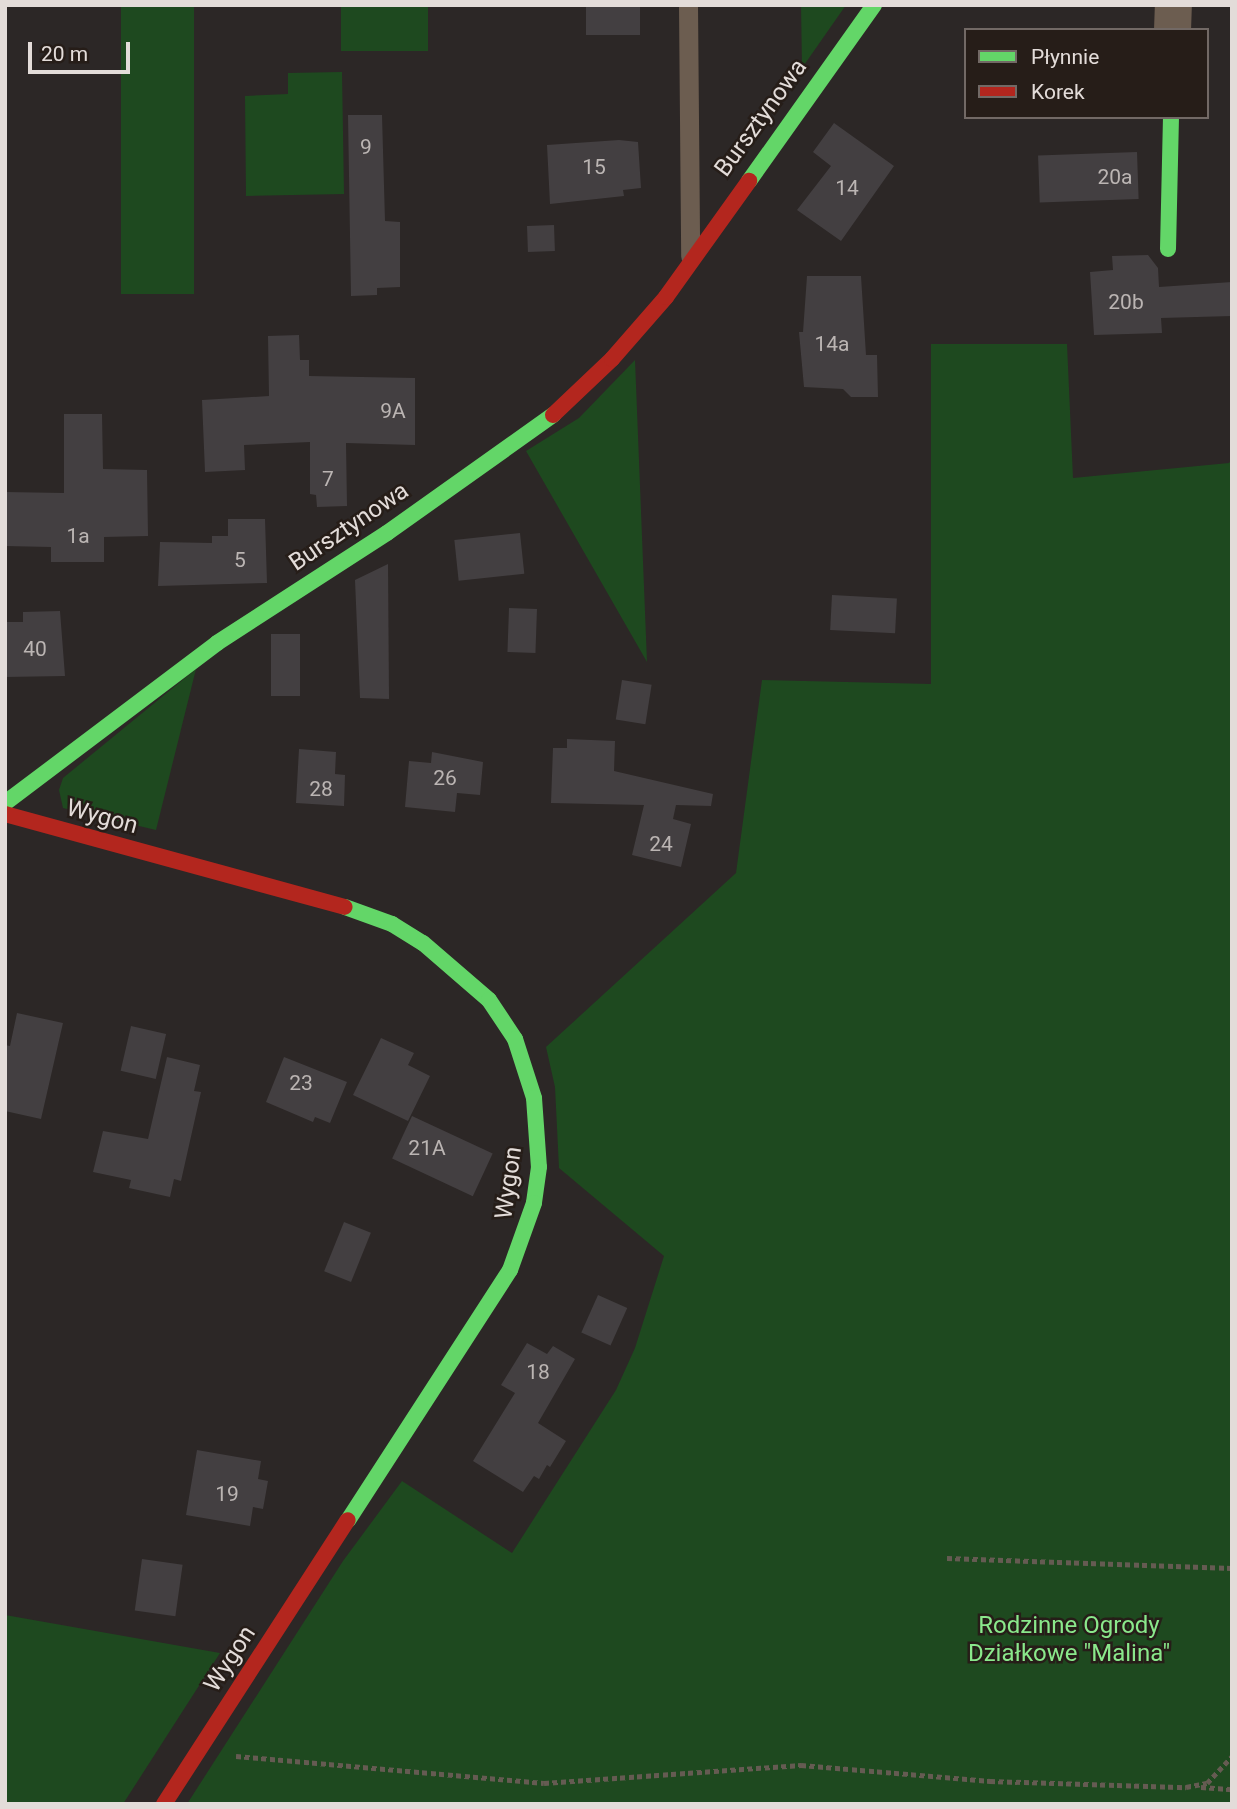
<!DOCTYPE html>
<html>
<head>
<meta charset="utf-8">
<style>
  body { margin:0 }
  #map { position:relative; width:1237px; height:1809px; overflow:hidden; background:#2c2726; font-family:Roboto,sans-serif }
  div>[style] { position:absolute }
  .green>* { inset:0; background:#1e491f; transform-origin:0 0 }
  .building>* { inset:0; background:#433f41; transform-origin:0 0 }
  .path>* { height:4.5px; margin-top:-2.25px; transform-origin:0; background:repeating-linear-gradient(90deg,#655b52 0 5px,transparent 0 8.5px) }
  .lane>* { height:19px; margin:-9.5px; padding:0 9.5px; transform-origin:9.5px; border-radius:9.5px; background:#6c5d50 }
  .street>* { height:37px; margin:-18.5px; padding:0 18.5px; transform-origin:18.5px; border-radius:18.5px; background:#6c5d50 }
  .fast>* { height:16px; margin:-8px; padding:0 8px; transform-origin:8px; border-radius:8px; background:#63d668 }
  .jam>* { height:16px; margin:-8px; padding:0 8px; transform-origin:8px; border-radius:8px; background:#b3261e }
  span { translate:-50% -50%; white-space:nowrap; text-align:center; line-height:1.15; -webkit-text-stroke:5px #261d18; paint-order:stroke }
  .number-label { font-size:21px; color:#bbb5b3 }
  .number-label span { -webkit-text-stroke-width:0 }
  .street-label { font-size:24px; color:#e3dcd9 }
  .park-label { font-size:24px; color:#8ae88b }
  .frame { position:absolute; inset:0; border:7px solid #e3dcd9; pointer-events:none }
  .legend { position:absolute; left:964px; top:28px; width:245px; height:91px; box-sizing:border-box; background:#261d18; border:2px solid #726965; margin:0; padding:9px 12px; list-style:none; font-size:21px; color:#e3dcd9 }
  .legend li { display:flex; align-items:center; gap:14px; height:35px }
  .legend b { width:35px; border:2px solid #726965 }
  .scale { position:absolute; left:28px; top:42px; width:102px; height:32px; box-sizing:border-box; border:4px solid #e3dcd9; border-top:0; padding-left:9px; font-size:21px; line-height:24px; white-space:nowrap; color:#e3dcd9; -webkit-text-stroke:5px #261d18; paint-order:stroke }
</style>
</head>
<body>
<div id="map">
  <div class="green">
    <i style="left:121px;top:5px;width:73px;height:289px"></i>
    <i style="left:341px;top:5px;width:87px;height:46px"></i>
    <i style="clip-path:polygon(801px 5px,846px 5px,802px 68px)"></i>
    <i style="clip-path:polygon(342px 72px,344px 194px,246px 196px,245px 96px,288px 94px,288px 73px)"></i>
    <i style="clip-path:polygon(931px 344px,1067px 344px,1073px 478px,1229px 463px,1232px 459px,1232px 1804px,187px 1804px,343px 1561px,402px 1481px,512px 1553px,616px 1390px,635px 1348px,664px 1256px,559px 1168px,555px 1087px,546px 1047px,736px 873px,762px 680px,931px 684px)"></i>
    <i style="clip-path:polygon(635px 360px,647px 662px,526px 451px,579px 418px)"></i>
    <i style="clip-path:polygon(196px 669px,156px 830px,63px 808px,59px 790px,63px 778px)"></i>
    <i style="clip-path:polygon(5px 1615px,220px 1653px,123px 1804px,5px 1804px)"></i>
  </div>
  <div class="building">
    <i style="left:586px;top:5px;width:54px;height:30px"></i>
    <i style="clip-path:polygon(348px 115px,382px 115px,385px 221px,400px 222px,400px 287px,377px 288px,377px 295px,351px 296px)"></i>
    <i style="clip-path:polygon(834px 123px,894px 166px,841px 241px,797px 210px,831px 166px,813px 152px)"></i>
    <i style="clip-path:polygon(619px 140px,638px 142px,641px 188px,623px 190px,624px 196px,550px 204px,547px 145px)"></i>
    <i style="left:1137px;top:152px;width:47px;height:99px;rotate:88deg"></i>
    <i style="left:554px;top:225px;width:26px;height:27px;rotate:88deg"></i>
    <i style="clip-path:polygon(1148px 255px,1158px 268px,1159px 287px,1232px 282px,1232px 316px,1161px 318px,1162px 333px,1094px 335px,1090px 272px,1113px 270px,1112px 256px)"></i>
    <i style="clip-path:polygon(807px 276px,861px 276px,866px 355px,877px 355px,878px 397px,851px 397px,843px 389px,804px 387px,799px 332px,803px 332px)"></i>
    <i style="clip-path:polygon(299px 335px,300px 360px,309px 360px,309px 376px,415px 378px,415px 445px,346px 443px,347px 506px,317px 507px,316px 495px,310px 494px,310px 442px,244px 445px,245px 470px,205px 472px,202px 400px,269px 396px,268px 336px)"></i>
    <i style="clip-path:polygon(64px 414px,102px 414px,103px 469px,147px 470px,148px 536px,104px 537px,104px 562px,51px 562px,51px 547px,5px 546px,5px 492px,64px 493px)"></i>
    <i style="clip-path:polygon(228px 519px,265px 519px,267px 583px,158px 586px,160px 542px,212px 543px,212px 536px,228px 536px)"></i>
    <i style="left:520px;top:533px;width:41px;height:66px;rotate:84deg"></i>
    <i style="clip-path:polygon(388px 564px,389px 699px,360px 698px,355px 580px)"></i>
    <i style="left:832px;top:595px;width:65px;height:35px;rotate:3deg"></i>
    <i style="left:509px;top:608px;width:28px;height:44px;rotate:2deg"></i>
    <i style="clip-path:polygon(60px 611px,65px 676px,5px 677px,5px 622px,23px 622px,23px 612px)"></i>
    <i style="left:271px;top:634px;width:29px;height:62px"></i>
    <i style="left:622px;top:680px;width:30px;height:40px;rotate:9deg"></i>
    <i style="clip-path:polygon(567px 739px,615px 741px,614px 771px,713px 794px,711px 806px,676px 805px,673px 819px,691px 824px,681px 867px,632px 855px,644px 805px,551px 803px,553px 748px,567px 748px)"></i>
    <i style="clip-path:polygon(299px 749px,336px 752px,335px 774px,345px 775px,344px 806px,296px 803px)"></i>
    <i style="clip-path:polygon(432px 752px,483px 762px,480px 795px,457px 793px,455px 812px,405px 807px,409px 761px,431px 763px)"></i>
    <i style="clip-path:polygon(17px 1013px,63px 1023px,41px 1119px,5px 1111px,5px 1045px,10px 1046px)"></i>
    <i style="left:131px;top:1026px;width:36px;height:46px;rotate:13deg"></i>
    <i style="clip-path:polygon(381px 1038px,414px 1053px,408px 1065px,430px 1076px,408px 1121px,353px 1095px)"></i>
    <i style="clip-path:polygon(167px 1057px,200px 1065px,194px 1091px,201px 1092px,181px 1181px,174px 1179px,170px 1197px,129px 1188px,131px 1180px,93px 1172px,103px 1131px,148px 1139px)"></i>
    <i style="clip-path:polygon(284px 1057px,347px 1082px,330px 1123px,315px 1117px,313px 1122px,266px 1102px)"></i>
    <i style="left:412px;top:1116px;width:89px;height:47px;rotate:25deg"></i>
    <i style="left:344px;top:1222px;width:29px;height:53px;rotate:22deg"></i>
    <i style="left:598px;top:1295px;width:32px;height:41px;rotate:24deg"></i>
    <i style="clip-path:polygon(527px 1343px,547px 1354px,553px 1346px,575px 1359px,538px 1423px,566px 1441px,550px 1467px,547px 1465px,539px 1479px,534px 1476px,523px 1492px,473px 1461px,515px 1393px,501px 1385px)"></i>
    <i style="clip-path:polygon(197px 1450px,261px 1461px,258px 1479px,268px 1481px,263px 1509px,253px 1507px,250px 1526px,186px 1515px)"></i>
    <i style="left:142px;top:1559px;width:41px;height:52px;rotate:8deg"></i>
  </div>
  <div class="path">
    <i style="left:947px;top:1558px;width:285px;rotate:2deg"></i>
    <i style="left:236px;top:1756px;width:309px;rotate:5deg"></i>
    <i style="left:544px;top:1783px;width:258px;rotate:-4deg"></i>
    <i style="left:801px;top:1765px;width:190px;rotate:4.8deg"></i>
    <i style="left:990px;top:1781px;width:196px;rotate:1.8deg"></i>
    <i style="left:1186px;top:1787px;width:21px;rotate:-11deg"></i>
    <i style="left:1207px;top:1783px;width:37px;rotate:-47deg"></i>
    <i style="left:1201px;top:1787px;width:31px;rotate:4deg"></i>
  </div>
  <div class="lane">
    <i style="left:688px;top:5px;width:251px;rotate:89.5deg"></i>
  </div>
  <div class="street">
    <i style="left:1172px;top:30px;width:25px;rotate:-88deg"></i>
  </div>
  <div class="fast">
    <i style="left:749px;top:181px;width:216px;rotate:-54.6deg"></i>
    <i style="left:1168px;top:249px;width:132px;rotate:-88.7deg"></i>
    <i style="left:5px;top:803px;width:266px;rotate:-37deg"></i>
    <i style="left:217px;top:643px;width:202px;rotate:-32.9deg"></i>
    <i style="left:387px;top:533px;width:204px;rotate:-35.4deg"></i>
    <i style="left:345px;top:907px;width:50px;rotate:19.9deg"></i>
    <i style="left:392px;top:924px;width:36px;rotate:32deg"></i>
    <i style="left:423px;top:943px;width:87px;rotate:40.8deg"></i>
    <i style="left:489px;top:1000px;width:47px;rotate:56.3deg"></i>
    <i style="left:515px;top:1039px;width:62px;rotate:72.1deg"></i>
    <i style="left:534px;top:1098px;width:69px;rotate:85.9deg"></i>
    <i style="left:539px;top:1167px;width:36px;rotate:98deg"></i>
    <i style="left:534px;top:1203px;width:71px;rotate:109.7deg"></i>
    <i style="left:510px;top:1270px;width:298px;rotate:122.9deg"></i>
  </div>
  <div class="jam">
    <i style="left:553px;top:415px;width:81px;rotate:-43.5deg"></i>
    <i style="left:612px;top:359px;width:82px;rotate:-48.9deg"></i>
    <i style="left:666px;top:297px;width:143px;rotate:-54.4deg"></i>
    <i style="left:5px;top:814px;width:352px;rotate:15.3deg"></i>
    <i style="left:164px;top:1804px;width:338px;rotate:-57.1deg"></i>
  </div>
  <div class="number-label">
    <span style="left:366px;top:147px">9</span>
    <span style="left:594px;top:167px">15</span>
    <span style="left:1115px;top:177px">20a</span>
    <span style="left:847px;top:188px">14</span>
    <span style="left:1126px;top:302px">20b</span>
    <span style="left:832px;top:344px">14a</span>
    <span style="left:393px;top:411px">9A</span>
    <span style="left:328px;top:479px">7</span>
    <span style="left:78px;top:536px">1a</span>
    <span style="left:240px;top:560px">5</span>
    <span style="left:35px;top:649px">40</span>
    <span style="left:445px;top:778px">26</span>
    <span style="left:321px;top:789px">28</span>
    <span style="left:661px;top:844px">24</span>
    <span style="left:301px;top:1083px">23</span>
    <span style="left:427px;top:1148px">21A</span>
    <span style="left:538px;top:1372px">18</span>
    <span style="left:227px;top:1494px">19</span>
  </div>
  <div class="street-label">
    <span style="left:761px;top:118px;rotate:-54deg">Bursztynowa</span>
    <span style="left:349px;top:527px;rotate:-34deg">Bursztynowa</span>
    <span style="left:102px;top:817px;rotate:15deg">Wygon</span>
    <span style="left:509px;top:1183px;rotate:-82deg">Wygon</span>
    <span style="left:230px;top:1659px;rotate:-57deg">Wygon</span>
  </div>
  <div class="park-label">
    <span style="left:1069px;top:1640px">Rodzinne Ogrody<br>Działkowe "Malina"</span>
  </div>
  <div class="frame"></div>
  <ul class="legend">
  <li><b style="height:9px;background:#63d668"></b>Płynnie</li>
  <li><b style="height:9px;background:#b3261e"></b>Korek</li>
  </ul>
  <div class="scale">20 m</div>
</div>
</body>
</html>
